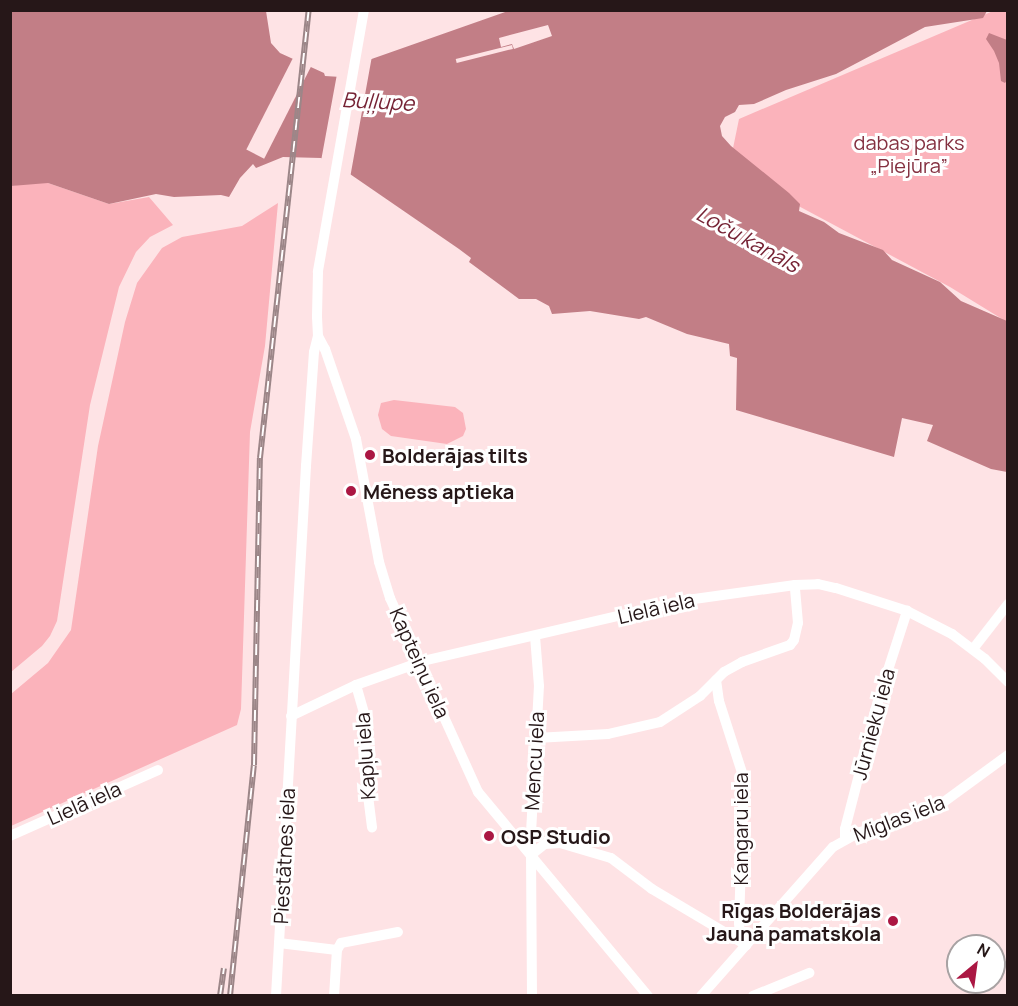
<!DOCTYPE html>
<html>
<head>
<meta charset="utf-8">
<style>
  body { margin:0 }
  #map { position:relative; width:1018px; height:1006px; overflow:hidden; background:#fee3e5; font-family:Manrope,sans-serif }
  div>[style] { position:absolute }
  .green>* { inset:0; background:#fbb3bb }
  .water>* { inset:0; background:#c27e86 }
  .pier>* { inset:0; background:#fee3e5; transform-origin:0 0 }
  .minor>* { height:10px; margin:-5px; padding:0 5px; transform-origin:5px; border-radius:5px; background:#fff }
  .rail>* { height:6px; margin-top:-3px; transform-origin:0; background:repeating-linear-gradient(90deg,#fff 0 11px,#9c8688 0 22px); box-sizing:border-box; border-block:2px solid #9c8688 }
  .dots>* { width:16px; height:16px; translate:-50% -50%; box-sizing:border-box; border:3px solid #fff; border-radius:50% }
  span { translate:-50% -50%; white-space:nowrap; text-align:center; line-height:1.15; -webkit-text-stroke:6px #fff; paint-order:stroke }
  .park-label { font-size:20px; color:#843040 }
  .poi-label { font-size:20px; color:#261718; font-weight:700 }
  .left { translate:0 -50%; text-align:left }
  .right { translate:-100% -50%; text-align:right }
  .street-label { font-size:20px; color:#261718 }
  .water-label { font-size:21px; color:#762335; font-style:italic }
  .frame { position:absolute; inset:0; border:12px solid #261718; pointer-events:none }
  .north { position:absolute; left:946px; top:934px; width:60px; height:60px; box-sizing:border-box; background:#fff; border:2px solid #a8a2a3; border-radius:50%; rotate:29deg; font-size:16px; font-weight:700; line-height:24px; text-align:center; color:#261718 }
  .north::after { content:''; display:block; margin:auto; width:21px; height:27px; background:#ab1743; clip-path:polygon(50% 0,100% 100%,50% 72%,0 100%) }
</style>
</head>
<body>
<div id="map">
  <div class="green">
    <i style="clip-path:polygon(993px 11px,1007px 11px,1007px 322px,950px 287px,750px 180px,731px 158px,739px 119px)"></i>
    <i style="clip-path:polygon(34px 182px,48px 183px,109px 204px,149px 197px,173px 225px,150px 237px,136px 252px,119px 287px,90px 405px,57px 621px,50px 636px,42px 646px,11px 672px,11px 186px)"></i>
    <i style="clip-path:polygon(278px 203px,265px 346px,250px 432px,241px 709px,237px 725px,11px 826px,11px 694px,48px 663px,71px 630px,98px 446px,125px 322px,137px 283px,162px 248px,182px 237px,242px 226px)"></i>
    <i style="clip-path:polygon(394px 400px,455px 407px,463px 413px,466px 429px,463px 436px,447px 444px,391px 436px,382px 429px,378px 415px,381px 403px)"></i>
  </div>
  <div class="water">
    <i style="clip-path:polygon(11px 11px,266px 11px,271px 43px,280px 53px,324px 73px,325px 76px,341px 77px,346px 68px,508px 11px,987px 11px,983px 18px,925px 27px,836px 74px,786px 90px,754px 104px,739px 105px,735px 112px,725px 117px,720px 126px,722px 136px,731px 146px,789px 193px,800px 204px,799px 211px,824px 222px,839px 233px,883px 250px,892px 260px,940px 282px,961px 301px,1007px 321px,1007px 472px,991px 469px,927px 441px,933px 425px,902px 418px,894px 457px,736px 410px,737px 358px,730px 356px,729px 344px,687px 334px,646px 317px,639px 319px,590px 311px,552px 314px,549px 306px,536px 299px,519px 299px,469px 262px,471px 258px,459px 249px,347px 172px,321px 158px,283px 157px,256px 168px,253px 164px,240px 178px,229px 197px,221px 195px,174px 197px,156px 194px,109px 204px,48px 183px,11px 186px)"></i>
    <i style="clip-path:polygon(989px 33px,1007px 40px,1007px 80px,1005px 83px,1001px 81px,999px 63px,994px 51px,986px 39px)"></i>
  </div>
  <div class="pier">
    <i style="clip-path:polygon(548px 25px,552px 36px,514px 49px,512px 44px,501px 47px,499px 38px)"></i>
    <i style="left:512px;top:45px;width:4px;height:58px;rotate:76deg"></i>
    <i style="left:294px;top:56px;width:20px;height:105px;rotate:27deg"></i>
    <i style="clip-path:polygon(372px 56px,350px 178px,321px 161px,337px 74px,342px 73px,345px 65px)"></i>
  </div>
  <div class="minor">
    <i style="left:364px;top:10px;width:266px;rotate:100deg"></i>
    <i style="left:318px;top:272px;width:45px;rotate:91.3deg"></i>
    <i style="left:317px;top:317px;width:19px;rotate:87deg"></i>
    <i style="left:318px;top:336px;width:15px;rotate:62deg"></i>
    <i style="left:325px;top:349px;width:95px;rotate:71deg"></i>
    <i style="left:356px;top:439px;width:125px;rotate:79.4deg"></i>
    <i style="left:379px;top:562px;width:38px;rotate:73deg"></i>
    <i style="left:390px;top:598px;width:213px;rotate:65.6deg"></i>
    <i style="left:478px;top:792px;width:266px;rotate:50.2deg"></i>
    <i style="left:973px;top:649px;width:57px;rotate:-52.1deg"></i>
    <i style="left:716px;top:680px;width:21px;rotate:82deg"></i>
    <i style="left:719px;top:701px;width:82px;rotate:72.2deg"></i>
    <i style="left:744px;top:779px;width:144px;rotate:92deg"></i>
    <i style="left:739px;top:923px;width:11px;rotate:85deg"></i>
    <i style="left:740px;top:934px;width:13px;rotate:61deg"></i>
    <i style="left:356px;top:685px;width:36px;rotate:74deg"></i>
    <i style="left:366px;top:720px;width:44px;rotate:92.6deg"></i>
    <i style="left:364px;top:764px;width:64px;rotate:82.8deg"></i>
    <i style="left:291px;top:716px;width:72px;rotate:-25.5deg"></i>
    <i style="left:356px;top:685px;width:75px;rotate:-19.4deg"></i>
    <i style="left:427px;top:660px;width:267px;rotate:-13deg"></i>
    <i style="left:687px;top:600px;width:109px;rotate:-7.9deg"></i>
    <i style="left:795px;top:585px;width:23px;rotate:-2deg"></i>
    <i style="left:818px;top:584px;width:18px;rotate:13deg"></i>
    <i style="left:836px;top:588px;width:75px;rotate:17.9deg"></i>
    <i style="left:907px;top:611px;width:51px;rotate:27.1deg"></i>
    <i style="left:952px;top:634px;width:41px;rotate:37.1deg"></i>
    <i style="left:985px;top:659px;width:33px;rotate:45deg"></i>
    <i style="left:536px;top:738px;width:72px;rotate:-3.2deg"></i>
    <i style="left:608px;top:734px;width:53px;rotate:-13deg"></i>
    <i style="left:660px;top:722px;width:48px;rotate:-33deg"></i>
    <i style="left:700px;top:696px;width:34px;rotate:-45deg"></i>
    <i style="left:724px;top:672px;width:21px;rotate:-29deg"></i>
    <i style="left:742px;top:662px;width:51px;rotate:-19.5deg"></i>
    <i style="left:790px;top:645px;width:6px;rotate:-51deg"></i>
    <i style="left:794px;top:640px;width:17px;rotate:-77deg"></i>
    <i style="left:798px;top:623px;width:38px;rotate:-95deg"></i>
    <i style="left:10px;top:836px;width:162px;rotate:-24deg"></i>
    <i style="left:845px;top:839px;width:10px;rotate:-90deg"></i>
    <i style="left:845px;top:829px;width:132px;rotate:-75.5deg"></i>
    <i style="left:878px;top:701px;width:95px;rotate:-72.1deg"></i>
    <i style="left:532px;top:854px;width:16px;rotate:-38deg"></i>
    <i style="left:545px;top:844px;width:15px;rotate:-4deg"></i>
    <i style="left:560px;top:843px;width:53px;rotate:16.4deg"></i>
    <i style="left:611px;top:858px;width:51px;rotate:37.1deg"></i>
    <i style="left:652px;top:889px;width:109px;rotate:30.8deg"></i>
    <i style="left:279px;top:943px;width:58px;rotate:6.9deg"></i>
    <i style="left:276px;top:996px;width:531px;rotate:-86.76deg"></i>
    <i style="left:306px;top:466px;width:114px;rotate:-86deg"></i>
    <i style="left:314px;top:352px;width:16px;rotate:-76deg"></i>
    <i style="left:334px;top:996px;width:46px;rotate:-86.3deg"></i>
    <i style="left:337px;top:950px;width:8px;rotate:-60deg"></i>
    <i style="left:341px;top:943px;width:58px;rotate:-10.9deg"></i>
    <i style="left:532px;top:996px;width:163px;rotate:-90.4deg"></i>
    <i style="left:531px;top:833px;width:147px;rotate:-86.9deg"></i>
    <i style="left:539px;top:686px;width:50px;rotate:-94.6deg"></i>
    <i style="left:701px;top:996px;width:199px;rotate:-48.5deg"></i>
    <i style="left:833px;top:847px;width:31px;rotate:-29deg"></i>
    <i style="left:860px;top:832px;width:58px;rotate:-15.9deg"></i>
    <i style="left:916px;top:816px;width:28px;rotate:-26deg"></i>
    <i style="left:941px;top:804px;width:83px;rotate:-36.2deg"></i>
    <i style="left:753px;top:996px;width:61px;rotate:-22.3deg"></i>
  </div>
  <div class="rail">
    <i style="left:220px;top:996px;width:28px;rotate:-82deg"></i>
    <i style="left:230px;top:996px;width:232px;rotate:-84.1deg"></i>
    <i style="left:254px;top:765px;width:307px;rotate:-88.9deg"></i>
    <i style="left:260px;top:458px;width:451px;rotate:-83.8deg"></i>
  </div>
  <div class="dots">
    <i style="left:370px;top:455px;background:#ab1743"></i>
    <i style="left:351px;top:491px;background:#ab1743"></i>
    <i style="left:489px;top:836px;background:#ab1743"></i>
    <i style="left:893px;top:921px;background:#ab1743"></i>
  </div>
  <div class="park-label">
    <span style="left:909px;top:154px">dabas parks<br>„Piejūra”</span>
  </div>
  <div class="poi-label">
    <span class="left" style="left:382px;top:455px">Bolderājas tilts</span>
    <span class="left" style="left:363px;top:491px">Mēness aptieka</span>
    <span class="left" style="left:501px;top:836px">OSP Studio</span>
    <span class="right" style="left:881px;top:922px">Rīgas Bolderājas<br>Jaunā pamatskola</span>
  </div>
  <div class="street-label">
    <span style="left:656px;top:608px;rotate:-13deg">Lielā iela</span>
    <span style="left:420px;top:663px;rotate:66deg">Kapteiņu iela</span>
    <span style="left:873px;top:724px;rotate:-75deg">Jūrnieku iela</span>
    <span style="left:365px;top:756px;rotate:-94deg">Kapļu iela</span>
    <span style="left:534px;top:761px;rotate:-87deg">Mencu iela</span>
    <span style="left:84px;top:803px;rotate:-24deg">Lielā iela</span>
    <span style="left:899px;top:818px;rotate:-21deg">Miglas iela</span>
    <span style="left:740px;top:829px;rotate:-90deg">Kangaru iela</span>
    <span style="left:284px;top:856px;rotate:-87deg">Piestātnes iela</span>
  </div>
  <div class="water-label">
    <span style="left:378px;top:101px;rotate:3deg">Buļļupe</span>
    <span style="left:748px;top:239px;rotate:29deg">Loču kanāls</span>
  </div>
  <div class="frame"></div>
  <div class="north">N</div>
</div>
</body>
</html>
